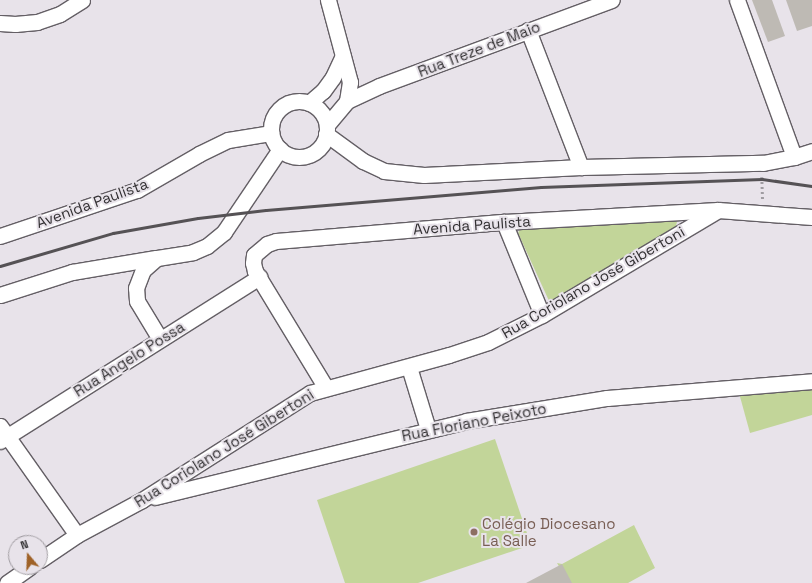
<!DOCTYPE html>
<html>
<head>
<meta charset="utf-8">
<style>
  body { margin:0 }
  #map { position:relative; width:812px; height:583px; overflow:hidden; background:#e8e3ea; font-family:"Space Grotesk",sans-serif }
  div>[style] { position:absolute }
  .green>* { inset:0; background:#c2d599 }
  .building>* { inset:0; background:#bebab4 }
  .path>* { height:2.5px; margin-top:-1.25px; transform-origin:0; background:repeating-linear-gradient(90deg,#9f9ca1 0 2px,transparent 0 5px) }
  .roads { filter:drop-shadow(1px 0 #645f65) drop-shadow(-1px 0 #645f65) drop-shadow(0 1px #645f65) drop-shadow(0 -1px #645f65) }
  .minor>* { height:15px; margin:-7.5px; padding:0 7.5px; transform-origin:7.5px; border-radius:7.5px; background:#fff }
  .minor>.ring { margin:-7.5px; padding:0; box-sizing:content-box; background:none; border:15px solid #fff; border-radius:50% }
  .rail>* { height:3px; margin:-1.5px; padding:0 1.5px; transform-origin:1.5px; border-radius:1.5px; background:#555255 }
  .dots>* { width:11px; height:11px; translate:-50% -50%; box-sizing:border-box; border:2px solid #e8e3ea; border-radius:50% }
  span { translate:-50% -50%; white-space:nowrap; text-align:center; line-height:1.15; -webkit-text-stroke:4px #e8e3ea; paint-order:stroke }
  .street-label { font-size:15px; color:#333133 }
  .education-label { font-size:15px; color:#785e54 }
  .left { translate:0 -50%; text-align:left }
  .north { position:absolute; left:8px; top:535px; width:40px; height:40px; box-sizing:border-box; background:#e8e3ea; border:1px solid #a09ca1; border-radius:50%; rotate:341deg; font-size:11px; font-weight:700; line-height:16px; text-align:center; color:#333133 }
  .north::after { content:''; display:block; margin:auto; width:14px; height:18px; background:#9f6227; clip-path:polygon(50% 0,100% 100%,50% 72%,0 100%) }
</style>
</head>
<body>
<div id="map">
  <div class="green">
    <i style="clip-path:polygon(672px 218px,677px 222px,675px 229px,550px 303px,518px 233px,520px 229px,525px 228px)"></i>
    <i style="clip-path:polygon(812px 389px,812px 415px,750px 433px,739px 393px)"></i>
    <i style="clip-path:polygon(495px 439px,531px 545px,418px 583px,345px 583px,317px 500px)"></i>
    <i style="clip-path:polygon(634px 525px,655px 568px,628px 583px,569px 583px,557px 563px,562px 564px)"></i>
  </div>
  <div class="building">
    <i style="clip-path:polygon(752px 0,772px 0,785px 36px,768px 42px)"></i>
    <i style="clip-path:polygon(786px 0,812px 0,812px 26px,797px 31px)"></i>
    <i style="clip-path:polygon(562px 564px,572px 583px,526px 583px)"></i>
  </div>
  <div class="path">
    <i style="left:762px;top:177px;width:23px;rotate:88deg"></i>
  </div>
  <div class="roads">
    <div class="minor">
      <i style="left:328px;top:0;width:85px;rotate:75deg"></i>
      <i style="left:350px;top:82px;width:19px;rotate:99deg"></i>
      <i style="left:737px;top:0;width:167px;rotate:70deg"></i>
      <i style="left:0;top:23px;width:15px;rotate:4deg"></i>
      <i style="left:15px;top:24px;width:22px;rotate:-5deg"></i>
      <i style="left:37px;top:22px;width:24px;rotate:-19deg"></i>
      <i style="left:60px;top:14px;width:26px;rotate:-32deg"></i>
      <i style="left:528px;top:30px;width:147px;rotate:68.9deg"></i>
      <i class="ring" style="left:271px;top:101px;width:41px;height:41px"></i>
      <i style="left:309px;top:103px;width:18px;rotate:-41deg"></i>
      <i style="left:323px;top:91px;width:17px;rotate:-54deg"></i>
      <i style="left:333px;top:77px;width:23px;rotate:-65deg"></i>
      <i style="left:327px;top:125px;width:31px;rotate:-50deg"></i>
      <i style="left:347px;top:101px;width:35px;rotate:-25deg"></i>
      <i style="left:379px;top:86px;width:248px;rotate:-20.3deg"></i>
      <i style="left:326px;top:134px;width:46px;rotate:36.1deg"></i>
      <i style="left:363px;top:161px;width:23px;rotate:25deg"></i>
      <i style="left:384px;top:171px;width:40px;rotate:5.7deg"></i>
      <i style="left:424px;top:175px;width:157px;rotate:-2.9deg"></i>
      <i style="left:581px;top:167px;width:182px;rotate:-1.3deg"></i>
      <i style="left:763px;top:163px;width:32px;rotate:-11deg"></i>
      <i style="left:794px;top:157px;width:19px;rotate:-18deg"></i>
      <i style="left:504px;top:222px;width:100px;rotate:67.8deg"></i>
      <i style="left:0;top:236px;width:145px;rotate:-18.6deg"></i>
      <i style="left:137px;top:190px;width:72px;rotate:-30.1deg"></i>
      <i style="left:199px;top:154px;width:32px;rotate:-26deg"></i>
      <i style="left:228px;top:140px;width:44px;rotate:-9.2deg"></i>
      <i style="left:0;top:295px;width:76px;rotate:-17.7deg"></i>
      <i style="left:72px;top:272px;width:85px;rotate:-9.5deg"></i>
      <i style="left:160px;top:339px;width:44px;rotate:-121.2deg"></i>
      <i style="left:137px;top:301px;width:13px;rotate:-94deg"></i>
      <i style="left:136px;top:288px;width:19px;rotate:-69deg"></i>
      <i style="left:143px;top:270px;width:18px;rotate:-41deg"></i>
      <i style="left:157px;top:258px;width:36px;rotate:-9deg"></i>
      <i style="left:193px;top:252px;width:15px;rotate:-23deg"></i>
      <i style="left:207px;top:246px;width:22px;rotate:-39deg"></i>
      <i style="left:224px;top:232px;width:100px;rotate:-56deg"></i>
      <i style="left:409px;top:367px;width:65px;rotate:73deg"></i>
      <i style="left:326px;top:388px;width:137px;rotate:-121.3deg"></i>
      <i style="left:255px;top:271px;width:8px;rotate:-104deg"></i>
      <i style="left:253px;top:263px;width:8px;rotate:-83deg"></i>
      <i style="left:254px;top:255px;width:17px;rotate:-40deg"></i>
      <i style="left:267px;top:244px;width:9px;rotate:-18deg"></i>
      <i style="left:276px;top:241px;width:229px;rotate:-4.8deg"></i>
      <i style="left:504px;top:222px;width:214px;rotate:-3.2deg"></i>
      <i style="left:718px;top:210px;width:94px;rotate:4.3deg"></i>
      <i style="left:0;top:426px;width:133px;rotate:54.8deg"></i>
      <i style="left:0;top:441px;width:307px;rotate:-32.3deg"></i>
      <i style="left:155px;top:497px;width:320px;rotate:-13.7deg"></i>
      <i style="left:466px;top:421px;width:143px;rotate:-9.3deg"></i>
      <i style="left:607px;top:398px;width:206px;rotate:-4.7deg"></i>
      <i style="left:40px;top:560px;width:45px;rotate:-34deg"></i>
      <i style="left:77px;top:535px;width:74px;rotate:-28.3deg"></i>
      <i style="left:142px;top:500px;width:199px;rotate:-32.5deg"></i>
      <i style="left:310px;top:393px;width:144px;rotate:-15.3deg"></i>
      <i style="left:449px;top:355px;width:41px;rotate:-18.4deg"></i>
      <i style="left:488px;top:342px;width:60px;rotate:-26.6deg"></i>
      <i style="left:542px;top:315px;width:205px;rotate:-30.8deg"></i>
      <i style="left:7px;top:583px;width:28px;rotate:-35deg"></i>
    </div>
  </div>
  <div class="rail">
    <i style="left:0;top:266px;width:118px;rotate:-16.3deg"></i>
    <i style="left:113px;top:233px;width:86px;rotate:-10deg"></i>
    <i style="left:198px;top:218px;width:68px;rotate:-6.7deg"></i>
    <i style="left:266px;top:210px;width:276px;rotate:-4.8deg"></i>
    <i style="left:541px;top:187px;width:221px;rotate:-2.1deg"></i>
    <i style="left:762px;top:179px;width:50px;rotate:8deg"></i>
  </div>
  <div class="dots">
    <i style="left:474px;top:532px;background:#8d6e63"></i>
  </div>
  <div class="street-label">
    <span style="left:479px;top:49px;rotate:-21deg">Rua Treze de Maio</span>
    <span style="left:92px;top:203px;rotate:-20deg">Avenida Paulista</span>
    <span style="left:472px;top:225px;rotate:-4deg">Avenida Paulista</span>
    <span style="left:593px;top:282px;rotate:-30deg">Rua Coriolano José Gibertoni</span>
    <span style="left:129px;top:359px;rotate:-32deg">Rua Angelo Possa</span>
    <span style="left:474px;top:422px;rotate:-11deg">Rua Floriano Peixoto</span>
    <span style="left:224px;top:448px;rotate:-32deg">Rua Coriolano José Gibertoni</span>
  </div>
  <div class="education-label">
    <span class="left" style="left:482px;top:532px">Colégio Diocesano<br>La Salle</span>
  </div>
  <div class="north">N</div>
</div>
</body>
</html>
